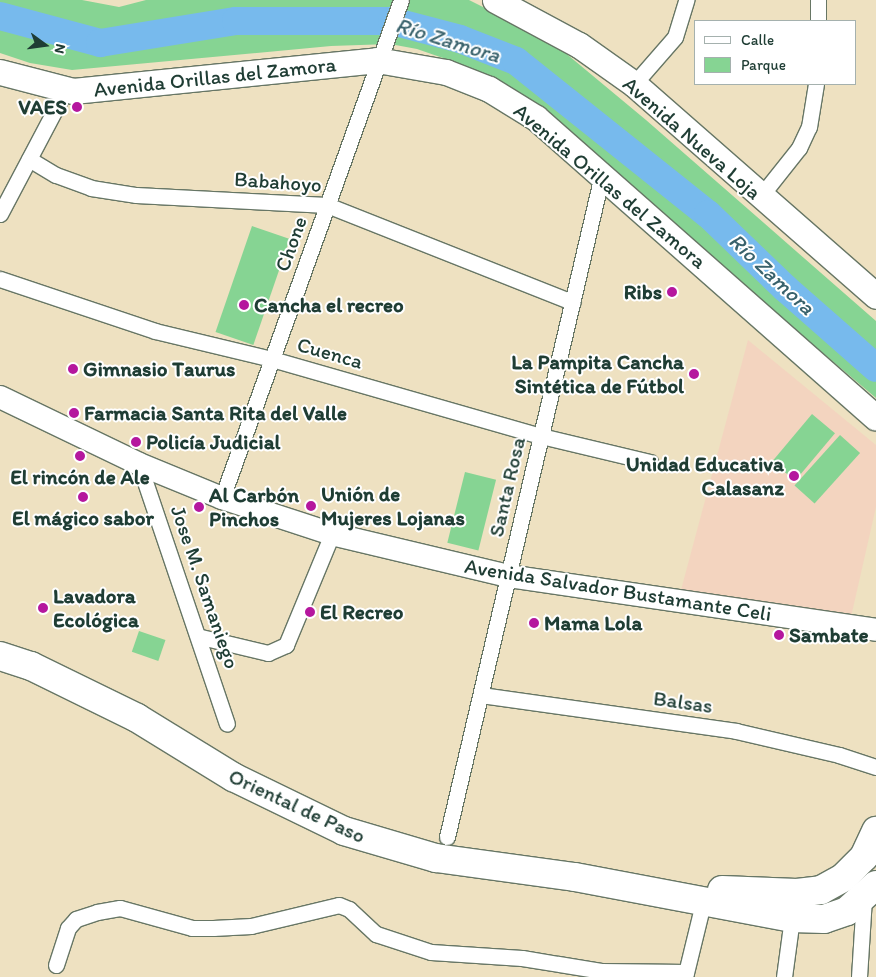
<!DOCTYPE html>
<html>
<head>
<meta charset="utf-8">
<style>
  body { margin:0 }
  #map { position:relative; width:876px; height:977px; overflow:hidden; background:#eee1c1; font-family:Itim,sans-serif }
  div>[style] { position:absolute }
  .built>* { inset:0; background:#f3d4bf }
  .green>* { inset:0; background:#86d493; transform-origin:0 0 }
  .river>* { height:28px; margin:-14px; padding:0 14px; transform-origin:14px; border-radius:14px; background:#77baed }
  .roads { filter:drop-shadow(1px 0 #677665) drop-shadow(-1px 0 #677665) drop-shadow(0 1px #677665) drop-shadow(0 -1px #677665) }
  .street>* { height:15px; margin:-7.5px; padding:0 7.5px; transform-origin:7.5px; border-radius:7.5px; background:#fff }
  .secondary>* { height:22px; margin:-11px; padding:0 11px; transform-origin:11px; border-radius:11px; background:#fff }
  .primary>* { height:25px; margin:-12.5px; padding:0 12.5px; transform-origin:12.5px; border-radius:12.5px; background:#fff }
  .highway>* { height:28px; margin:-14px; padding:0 14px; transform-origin:14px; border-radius:14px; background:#fff }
  .dots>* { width:14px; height:14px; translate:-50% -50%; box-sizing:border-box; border:2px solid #fff; border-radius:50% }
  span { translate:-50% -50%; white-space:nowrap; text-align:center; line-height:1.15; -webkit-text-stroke:4px #fff; paint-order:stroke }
  .street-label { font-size:21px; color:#1f3d34 }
  .poi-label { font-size:21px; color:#1f3d34; font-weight:700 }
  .right { translate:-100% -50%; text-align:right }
  .left { translate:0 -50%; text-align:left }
  .water-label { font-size:22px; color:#39626c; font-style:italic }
  .legend { position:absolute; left:694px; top:20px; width:162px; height:65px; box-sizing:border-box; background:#fff; border:1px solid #a5b1ae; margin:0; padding:6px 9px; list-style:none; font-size:15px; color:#1f3d34 }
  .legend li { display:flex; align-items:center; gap:10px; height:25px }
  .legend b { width:25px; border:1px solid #a5b1ae }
  .north { position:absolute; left:20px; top:20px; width:50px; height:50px; -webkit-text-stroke:4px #fff; paint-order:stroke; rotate:104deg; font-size:14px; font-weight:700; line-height:20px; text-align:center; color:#1f3d34 }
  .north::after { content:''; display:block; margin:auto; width:18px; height:22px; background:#1f3d34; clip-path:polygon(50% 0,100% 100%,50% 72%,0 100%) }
</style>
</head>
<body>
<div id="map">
  <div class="built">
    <i style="clip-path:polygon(748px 340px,876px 445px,876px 507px,851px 617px,681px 590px)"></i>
  </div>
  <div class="green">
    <i style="clip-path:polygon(0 0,82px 0,119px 7px,146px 0,469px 0,551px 41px,646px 120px,876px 321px,876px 398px,516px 93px,469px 67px,417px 49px,390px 44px,331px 46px,72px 70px,30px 63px,0 53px)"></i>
    <i style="left:252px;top:226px;width:40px;height:112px;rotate:19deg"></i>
    <i style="left:812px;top:414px;width:30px;height:62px;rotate:40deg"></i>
    <i style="left:840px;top:435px;width:27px;height:68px;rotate:42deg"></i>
    <i style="left:465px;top:472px;width:32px;height:73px;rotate:14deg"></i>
    <i style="left:139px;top:631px;width:28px;height:22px;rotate:19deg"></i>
  </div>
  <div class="river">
    <i style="left:0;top:16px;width:104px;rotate:15.1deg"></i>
    <i style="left:100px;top:43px;width:138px;rotate:-9.2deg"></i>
    <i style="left:236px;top:21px;width:156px"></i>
    <i style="left:392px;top:21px;width:70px;rotate:14.8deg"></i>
    <i style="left:460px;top:39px;width:60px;rotate:21.4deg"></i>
    <i style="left:516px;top:61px;width:246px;rotate:38.6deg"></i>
    <i style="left:708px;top:214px;width:107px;rotate:43.9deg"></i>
    <i style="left:785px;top:288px;width:121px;rotate:41.3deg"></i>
  </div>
  <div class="roads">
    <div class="street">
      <i style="left:818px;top:21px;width:21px;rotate:-90deg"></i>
      <i style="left:634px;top:84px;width:62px;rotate:-48.9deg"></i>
      <i style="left:675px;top:37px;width:39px;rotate:-73deg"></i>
      <i style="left:29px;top:159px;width:31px;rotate:31deg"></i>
      <i style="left:56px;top:175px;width:37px;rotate:20deg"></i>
      <i style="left:91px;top:188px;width:46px;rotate:8.8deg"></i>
      <i style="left:136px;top:195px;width:191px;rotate:3deg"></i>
      <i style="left:327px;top:205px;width:264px;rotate:21.6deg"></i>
      <i style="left:760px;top:197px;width:63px;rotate:-51.5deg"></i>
      <i style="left:799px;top:148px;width:23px;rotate:-65deg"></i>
      <i style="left:809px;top:127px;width:44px;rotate:-80.8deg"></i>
      <i style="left:0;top:214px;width:141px;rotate:-62.2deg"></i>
      <i style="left:0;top:279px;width:163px;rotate:18.5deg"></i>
      <i style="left:155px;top:331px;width:120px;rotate:13.5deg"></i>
      <i style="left:272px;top:359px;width:280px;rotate:16deg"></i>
      <i style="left:541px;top:436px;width:112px;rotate:13.4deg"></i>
      <i style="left:139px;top:464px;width:274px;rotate:71.3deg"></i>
      <i style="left:222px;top:498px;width:529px;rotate:-70.23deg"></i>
      <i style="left:201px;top:637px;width:69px;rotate:13.4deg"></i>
      <i style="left:268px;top:653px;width:20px;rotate:-24deg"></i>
      <i style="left:286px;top:645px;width:120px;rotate:-67.5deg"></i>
      <i style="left:481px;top:695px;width:258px;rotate:8deg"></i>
      <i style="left:736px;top:731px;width:106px;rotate:13.1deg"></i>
      <i style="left:839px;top:755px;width:39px;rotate:18deg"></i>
      <i style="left:447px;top:837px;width:680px;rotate:-76.82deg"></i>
      <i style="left:56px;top:965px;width:39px;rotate:-72deg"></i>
      <i style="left:68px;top:928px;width:12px;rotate:-48deg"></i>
      <i style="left:76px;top:919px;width:22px;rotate:-18deg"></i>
      <i style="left:97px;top:912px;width:23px;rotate:-10deg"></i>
      <i style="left:120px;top:908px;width:75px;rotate:15.5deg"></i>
      <i style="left:192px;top:928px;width:21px"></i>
      <i style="left:213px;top:928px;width:38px;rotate:-3deg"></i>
      <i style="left:251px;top:926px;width:90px;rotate:-13.4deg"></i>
      <i style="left:339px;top:905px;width:11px;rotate:22deg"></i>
      <i style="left:349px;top:909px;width:37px;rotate:43deg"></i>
      <i style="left:376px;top:934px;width:58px;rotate:18.1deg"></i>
      <i style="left:431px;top:952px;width:91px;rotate:3.8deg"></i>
      <i style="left:522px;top:958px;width:80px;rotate:9.3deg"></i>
      <i style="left:601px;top:971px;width:85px;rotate:0.7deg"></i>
      <i style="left:685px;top:977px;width:84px;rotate:-76.3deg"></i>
      <i style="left:784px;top:977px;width:60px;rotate:-82.3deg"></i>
      <i style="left:859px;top:977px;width:79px;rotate:-86.4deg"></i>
    </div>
    <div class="secondary">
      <i style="left:0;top:397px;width:154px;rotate:25.7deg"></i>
      <i style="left:139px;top:464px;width:90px;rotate:22.3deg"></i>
      <i style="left:222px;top:498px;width:116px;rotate:18.1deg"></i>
      <i style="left:332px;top:534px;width:181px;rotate:13.4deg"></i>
      <i style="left:508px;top:576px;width:372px;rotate:8.3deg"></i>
    </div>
    <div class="primary">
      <i style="left:495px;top:0;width:95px;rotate:28.2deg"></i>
      <i style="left:579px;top:45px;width:67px;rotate:35.3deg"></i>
      <i style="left:634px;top:84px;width:322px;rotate:41.2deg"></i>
      <i style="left:0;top:72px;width:75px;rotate:14.6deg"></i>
      <i style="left:73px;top:91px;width:306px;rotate:-5.8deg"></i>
      <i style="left:377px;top:60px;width:70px;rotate:9.9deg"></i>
      <i style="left:446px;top:72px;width:46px;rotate:21.6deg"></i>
      <i style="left:489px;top:89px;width:55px;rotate:31.7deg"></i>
      <i style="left:536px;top:118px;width:453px;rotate:41.4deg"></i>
    </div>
    <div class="highway">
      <i style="left:0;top:656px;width:33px;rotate:18deg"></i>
      <i style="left:31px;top:666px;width:118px;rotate:26.1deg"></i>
      <i style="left:137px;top:718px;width:113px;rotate:31.6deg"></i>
      <i style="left:233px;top:777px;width:123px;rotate:25.9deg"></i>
      <i style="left:344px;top:831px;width:96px;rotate:16.4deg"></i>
      <i style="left:436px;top:858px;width:140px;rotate:7.8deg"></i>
      <i style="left:575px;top:877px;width:221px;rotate:10.7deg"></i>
      <i style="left:792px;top:918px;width:32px;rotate:2deg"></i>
      <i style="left:824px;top:919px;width:24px;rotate:-19deg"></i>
      <i style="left:847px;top:911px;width:39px;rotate:-42deg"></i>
      <i style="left:722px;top:890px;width:75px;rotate:2.3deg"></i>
      <i style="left:797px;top:893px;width:24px;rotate:-7deg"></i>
      <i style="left:821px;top:890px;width:26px;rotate:-29deg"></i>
      <i style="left:844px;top:877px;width:28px;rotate:-45deg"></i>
      <i style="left:864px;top:857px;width:29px;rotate:-65deg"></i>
    </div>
  </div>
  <div class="dots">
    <i style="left:77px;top:107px;background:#b5179e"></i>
    <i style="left:672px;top:292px;background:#b5179e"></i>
    <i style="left:244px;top:305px;background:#b5179e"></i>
    <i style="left:73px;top:369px;background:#b5179e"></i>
    <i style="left:694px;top:374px;background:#b5179e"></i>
    <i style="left:74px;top:413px;background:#b5179e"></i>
    <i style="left:136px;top:442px;background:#b5179e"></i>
    <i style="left:80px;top:456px;background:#b5179e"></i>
    <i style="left:794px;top:476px;background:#b5179e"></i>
    <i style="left:83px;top:497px;background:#b5179e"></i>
    <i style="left:311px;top:506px;background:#b5179e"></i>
    <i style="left:199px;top:507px;background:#b5179e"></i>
    <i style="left:43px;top:608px;background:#b5179e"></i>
    <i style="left:310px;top:612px;background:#b5179e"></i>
    <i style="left:534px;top:623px;background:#b5179e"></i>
    <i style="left:779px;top:635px;background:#b5179e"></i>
  </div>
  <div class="street-label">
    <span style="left:215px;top:77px;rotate:-6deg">Avenida Orillas del Zamora</span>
    <span style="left:692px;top:138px;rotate:41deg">Avenida Nueva Loja</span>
    <span style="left:278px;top:182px;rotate:4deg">Babahoyo</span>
    <span style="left:610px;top:186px;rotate:40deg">Avenida Orillas del Zamora</span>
    <span style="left:291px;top:244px;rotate:-70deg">Chone</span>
    <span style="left:330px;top:353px;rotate:16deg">Cuenca</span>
    <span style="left:507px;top:487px;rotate:-77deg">Santa Rosa</span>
    <span style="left:205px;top:587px;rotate:71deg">Jose M. Samaniego</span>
    <span style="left:618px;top:590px;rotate:9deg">Avenida Salvador Bustamante Celi</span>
    <span style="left:683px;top:702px;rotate:8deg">Balsas</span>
    <span style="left:297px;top:806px;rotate:25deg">Oriental de Paso</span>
  </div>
  <div class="poi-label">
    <span class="right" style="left:67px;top:107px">VAES</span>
    <span class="right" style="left:662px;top:292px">Ribs</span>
    <span class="left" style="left:254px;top:305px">Cancha el recreo</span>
    <span class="right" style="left:684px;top:374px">La Pampita Cancha<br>Sintética de Fútbol</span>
    <span class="left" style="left:83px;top:369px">Gimnasio Taurus</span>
    <span class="left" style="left:84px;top:413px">Farmacia Santa Rita del Valle</span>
    <span class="left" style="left:146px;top:442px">Policía Judicial</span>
    <span class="right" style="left:784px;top:476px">Unidad Educativa<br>Calasanz</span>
    <span style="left:80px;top:477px">El rincón de Ale</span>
    <span class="left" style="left:321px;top:506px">Unión de<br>Mujeres Lojanas</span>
    <span class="left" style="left:209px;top:507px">Al Carbón<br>Pinchos</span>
    <span style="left:83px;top:518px">El mágico sabor</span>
    <span class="left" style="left:53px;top:608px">Lavadora<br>Ecológica</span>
    <span class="left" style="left:320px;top:612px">El Recreo</span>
    <span class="left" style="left:544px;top:623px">Mama Lola</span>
    <span class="left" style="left:789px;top:635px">Sambate</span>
  </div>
  <div class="water-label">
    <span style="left:448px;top:40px;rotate:17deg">Río Zamora</span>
    <span style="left:772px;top:274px;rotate:43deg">Río Zamora</span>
  </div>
  <ul class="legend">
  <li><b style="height:6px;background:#fff"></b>Calle</li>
  <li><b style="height:14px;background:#86d493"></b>Parque</li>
  </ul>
  <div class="north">N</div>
</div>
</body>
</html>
